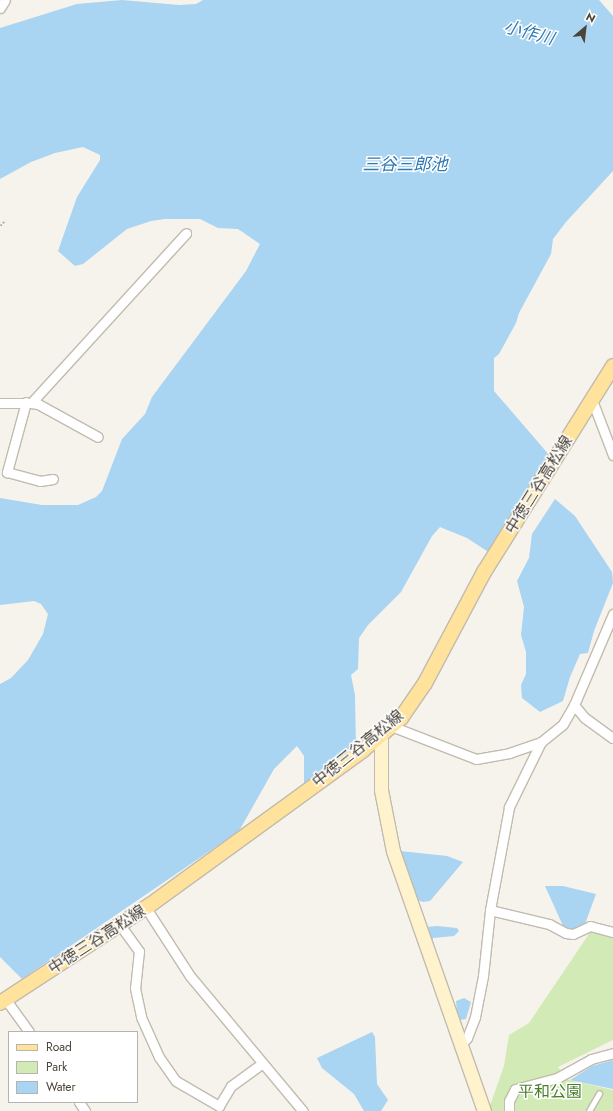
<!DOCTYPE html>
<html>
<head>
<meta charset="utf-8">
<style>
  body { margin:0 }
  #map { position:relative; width:613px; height:1111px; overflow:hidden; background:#f6f3ec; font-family:Jost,"Noto Sans JP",sans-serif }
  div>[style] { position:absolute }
  .green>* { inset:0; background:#d2eab5 }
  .water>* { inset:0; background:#a9d4f2 }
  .path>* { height:1.5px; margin-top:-0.75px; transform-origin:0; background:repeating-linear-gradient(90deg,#c4b79f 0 2px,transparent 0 4px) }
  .roads { filter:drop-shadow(1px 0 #c2bbae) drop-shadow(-1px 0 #c2bbae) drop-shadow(0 1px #c2bbae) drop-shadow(0 -1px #c2bbae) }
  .lane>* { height:4.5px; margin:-2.25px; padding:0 2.25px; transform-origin:2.25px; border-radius:2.25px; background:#fff }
  .street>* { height:9px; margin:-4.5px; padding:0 4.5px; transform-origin:4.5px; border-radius:4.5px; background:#fff }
  .secondary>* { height:13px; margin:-6.5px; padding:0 6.5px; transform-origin:6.5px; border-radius:6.5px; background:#fff3cd }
  .primary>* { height:14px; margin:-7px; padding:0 7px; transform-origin:7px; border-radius:7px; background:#ffe39c }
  span { translate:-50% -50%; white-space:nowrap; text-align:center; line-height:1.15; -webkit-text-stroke:3px #fff; paint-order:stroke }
  .street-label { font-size:16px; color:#4b4439 }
  .park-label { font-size:16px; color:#4a7f2a }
  .water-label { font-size:17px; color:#2e7ab2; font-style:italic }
  .legend { position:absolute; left:8px; top:1031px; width:130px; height:72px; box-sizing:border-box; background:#fff; border:1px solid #b7b4b0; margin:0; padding:5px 7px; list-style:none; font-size:12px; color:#4b4439 }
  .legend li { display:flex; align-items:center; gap:8px; height:20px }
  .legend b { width:20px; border:1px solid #b7b4b0 }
  .north { position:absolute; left:565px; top:8px; width:40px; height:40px; -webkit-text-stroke:3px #fff; paint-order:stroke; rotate:28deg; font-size:11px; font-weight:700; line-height:16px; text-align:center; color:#4b4439 }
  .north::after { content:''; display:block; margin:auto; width:14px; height:18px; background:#4b4439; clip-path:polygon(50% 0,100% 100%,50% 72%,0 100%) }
</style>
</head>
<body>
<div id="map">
  <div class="green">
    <i style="clip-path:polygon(593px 928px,613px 937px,613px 1040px,558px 1067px,566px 1079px,613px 1090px,613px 1111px,488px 1111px,504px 1066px,509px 1035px,529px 1023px)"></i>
  </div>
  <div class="water">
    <i style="clip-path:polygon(122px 0,179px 5px,196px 4px,203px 0,599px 0,613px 16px,613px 171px,566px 222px,553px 239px,551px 254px,519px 313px,516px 323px,499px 354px,494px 358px,494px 391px,550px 456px,500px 531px,490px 553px,467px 538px,440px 527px,432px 536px,401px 592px,368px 625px,359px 638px,358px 669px,351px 675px,355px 695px,356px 747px,304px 785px,304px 756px,297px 746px,274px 769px,239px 831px,22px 979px,0 957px,0 684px,11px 678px,28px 660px,43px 634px,48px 614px,41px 604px,34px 601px,0 605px,0 498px,42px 505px,78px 505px,96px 497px,102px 491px,122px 439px,145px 414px,152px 397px,246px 271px,260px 244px,238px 229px,218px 228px,200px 219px,165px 219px,151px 221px,127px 229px,83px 264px,75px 266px,58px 251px,77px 197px,100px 160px,100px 155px,83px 147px,55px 153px,31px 162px,0 179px,0 28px,77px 4px)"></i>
    <i style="clip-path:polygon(555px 499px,575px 516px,612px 572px,613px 583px,594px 631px,588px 653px,580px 654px,570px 677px,563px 701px,540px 712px,522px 698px,521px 685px,526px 674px,526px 652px,521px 635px,524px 607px,517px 581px,529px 558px,532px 534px)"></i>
    <i style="clip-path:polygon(400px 851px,447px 856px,463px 862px,430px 901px,423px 902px,417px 900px,398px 859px)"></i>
    <i style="clip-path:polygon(545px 886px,563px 886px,596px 894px,585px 924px,574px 930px,564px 928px)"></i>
    <i style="clip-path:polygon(437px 926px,457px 928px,459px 931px,454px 936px,433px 938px,431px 942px,425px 930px,427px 927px)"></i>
    <i style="clip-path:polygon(464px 998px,471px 1002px,466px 1019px,460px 1020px,457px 1014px,456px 1001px)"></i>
    <i style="clip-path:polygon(372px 1032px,375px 1037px,377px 1084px,388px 1100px,381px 1111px,364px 1111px,354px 1094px,322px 1068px,317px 1058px)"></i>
    <i style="clip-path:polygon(613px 1060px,613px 1089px,570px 1080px,592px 1066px)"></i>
  </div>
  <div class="path">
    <i style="left:0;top:226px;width:8px;rotate:-45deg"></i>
  </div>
  <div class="roads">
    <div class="lane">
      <i style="left:589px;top:1111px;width:20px;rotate:-60deg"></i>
    </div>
    <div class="street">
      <i style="left:0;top:8px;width:9px;rotate:-58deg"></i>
      <i style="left:592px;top:400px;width:59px;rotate:69.1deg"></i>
      <i style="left:26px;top:402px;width:73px;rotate:105.2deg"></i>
      <i style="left:7px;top:472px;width:34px;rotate:15deg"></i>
      <i style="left:40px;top:481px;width:13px;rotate:-9deg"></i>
      <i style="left:0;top:403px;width:31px"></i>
      <i style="left:31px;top:403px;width:230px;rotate:-47.6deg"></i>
      <i style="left:31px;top:403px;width:7px;rotate:8deg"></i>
      <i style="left:38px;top:404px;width:68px;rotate:28.8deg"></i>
      <i style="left:574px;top:705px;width:17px;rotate:50deg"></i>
      <i style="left:585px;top:718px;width:34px;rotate:36deg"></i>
      <i style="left:391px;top:726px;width:91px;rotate:21.2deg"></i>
      <i style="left:476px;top:759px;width:34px;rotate:-10deg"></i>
      <i style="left:509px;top:753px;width:34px;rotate:-19deg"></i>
      <i style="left:541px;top:742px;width:28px;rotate:-39deg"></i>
      <i style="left:563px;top:724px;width:22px;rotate:-60deg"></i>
      <i style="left:574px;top:705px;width:99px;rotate:-66.8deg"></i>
      <i style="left:146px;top:908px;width:81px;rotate:57.1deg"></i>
      <i style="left:190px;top:976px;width:176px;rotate:50.1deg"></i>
      <i style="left:490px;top:910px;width:61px;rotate:13.3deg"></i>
      <i style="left:549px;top:924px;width:19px;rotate:28deg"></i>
      <i style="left:566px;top:933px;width:7px;rotate:8deg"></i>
      <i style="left:573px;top:934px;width:19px;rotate:-25deg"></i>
      <i style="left:590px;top:926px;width:24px;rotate:15deg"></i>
      <i style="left:120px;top:925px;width:32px;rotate:54deg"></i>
      <i style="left:139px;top:951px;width:37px;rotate:96deg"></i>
      <i style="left:135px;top:988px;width:30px;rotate:78deg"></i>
      <i style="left:141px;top:1017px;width:44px;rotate:65.8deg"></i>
      <i style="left:159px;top:1057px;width:29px;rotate:55deg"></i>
      <i style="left:176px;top:1081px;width:50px;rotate:30.2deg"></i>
      <i style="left:219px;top:1106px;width:23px;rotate:-59deg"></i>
      <i style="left:231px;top:1086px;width:37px;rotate:-36deg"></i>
      <i style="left:6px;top:1000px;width:39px;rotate:54deg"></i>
      <i style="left:461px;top:1044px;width:8px;rotate:-45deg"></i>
      <i style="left:467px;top:1038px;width:22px;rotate:-69deg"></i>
      <i style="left:475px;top:1017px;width:42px;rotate:-79deg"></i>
      <i style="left:483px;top:976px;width:66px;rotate:-83.9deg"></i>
      <i style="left:490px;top:910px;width:105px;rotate:-79.5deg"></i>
      <i style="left:509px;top:807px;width:72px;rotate:-63.8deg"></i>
      <i style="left:79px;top:1102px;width:11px;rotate:56deg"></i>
      <i style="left:509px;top:1111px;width:10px;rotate:-90deg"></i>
      <i style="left:509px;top:1101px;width:13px;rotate:-63deg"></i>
      <i style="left:515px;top:1089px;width:43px;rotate:-14.7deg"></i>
      <i style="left:557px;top:1078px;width:39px;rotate:-29deg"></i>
      <i style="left:591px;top:1059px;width:23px;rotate:-15deg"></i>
    </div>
    <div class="secondary">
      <i style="left:381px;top:735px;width:55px;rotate:90deg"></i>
      <i style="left:381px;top:790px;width:62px;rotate:78.9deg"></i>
      <i style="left:393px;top:851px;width:275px;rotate:70.7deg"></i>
    </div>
    <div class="primary">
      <i style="left:0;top:1003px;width:179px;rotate:-33.2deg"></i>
      <i style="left:150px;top:905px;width:263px;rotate:-36deg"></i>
      <i style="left:363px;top:750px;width:50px;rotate:-40.1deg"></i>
      <i style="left:401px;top:718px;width:42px;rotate:-55.6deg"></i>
      <i style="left:425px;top:683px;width:126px;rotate:-62deg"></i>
      <i style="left:484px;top:572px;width:243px;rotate:-57.9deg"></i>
    </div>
  </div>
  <div class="street-label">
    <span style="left:539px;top:485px;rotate:-58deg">中徳三谷高松線</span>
    <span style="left:358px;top:749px;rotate:-39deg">中徳三谷高松線</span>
    <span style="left:97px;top:940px;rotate:-33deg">中徳三谷高松線</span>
  </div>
  <div class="park-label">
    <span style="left:550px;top:1092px">平和公園</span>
  </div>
  <div class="water-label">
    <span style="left:529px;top:33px;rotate:15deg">小作川</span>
    <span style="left:405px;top:165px">三谷三郎池</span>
  </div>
  <ul class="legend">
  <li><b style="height:5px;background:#ffe39c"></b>Road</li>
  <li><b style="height:11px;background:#d2eab5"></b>Park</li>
  <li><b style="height:11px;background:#a9d4f2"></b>Water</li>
  </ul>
  <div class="north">N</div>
</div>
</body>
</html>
